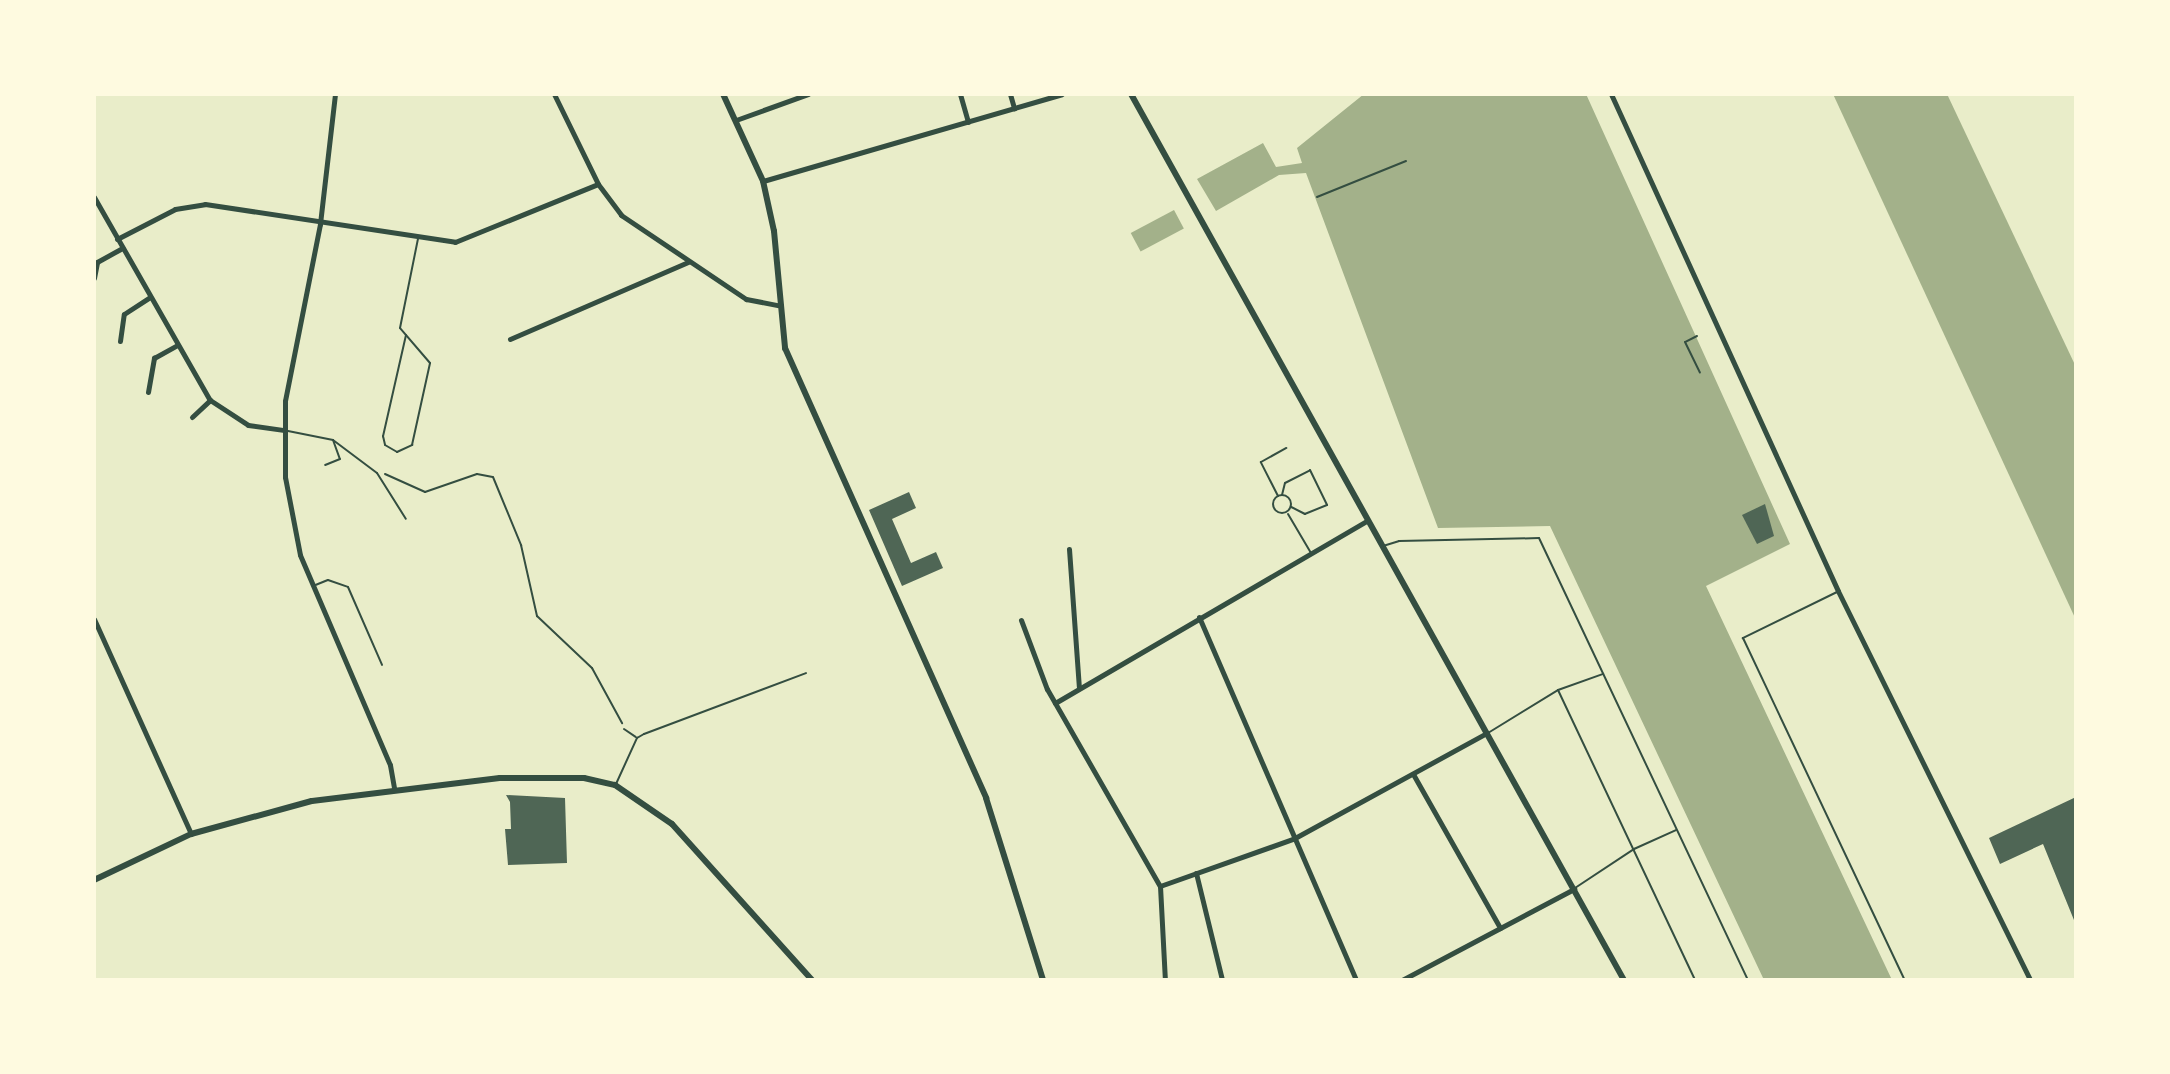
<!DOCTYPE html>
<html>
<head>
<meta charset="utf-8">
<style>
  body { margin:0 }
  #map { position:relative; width:2170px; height:1074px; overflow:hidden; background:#e9edc9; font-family:"Libre Baskerville",serif }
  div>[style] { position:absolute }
  .water>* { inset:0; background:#a3b18a; transform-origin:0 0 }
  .building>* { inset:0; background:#4f6655 }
  .path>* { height:2px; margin:-1px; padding:0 1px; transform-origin:1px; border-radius:1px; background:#344e41 }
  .service>* { height:2px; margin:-1px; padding:0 1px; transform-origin:1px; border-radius:1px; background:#344e41 }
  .service>.ring { margin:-1px; padding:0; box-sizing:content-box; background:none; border:2px solid #344e41; border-radius:50% }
  .minor>* { height:5px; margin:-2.5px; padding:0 2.5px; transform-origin:2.5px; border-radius:2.5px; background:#344e41 }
  .tertiary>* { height:6px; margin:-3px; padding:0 3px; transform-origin:3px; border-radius:3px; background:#344e41 }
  span { translate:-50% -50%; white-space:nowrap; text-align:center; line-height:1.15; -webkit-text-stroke:7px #fefae0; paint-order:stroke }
  .frame { position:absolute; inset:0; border:96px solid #fefae0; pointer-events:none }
</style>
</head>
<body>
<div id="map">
  <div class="water">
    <i style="clip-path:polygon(1364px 94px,1586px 94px,1790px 544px,1706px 586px,1892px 980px,1764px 980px,1550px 526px,1438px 528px,1306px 173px,1279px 175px,1216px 211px,1197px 179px,1263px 143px,1276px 167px,1302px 163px,1297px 148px)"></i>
    <i style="clip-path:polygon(1833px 94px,1947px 94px,2076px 367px,2076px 620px)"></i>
    <i style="left:1174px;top:210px;width:21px;height:49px;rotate:62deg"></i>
  </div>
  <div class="building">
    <i style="clip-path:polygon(909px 492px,916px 508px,892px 519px,911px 563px,936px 552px,943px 568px,902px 586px,869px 510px)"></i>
    <i style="clip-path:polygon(1765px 504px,1774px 536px,1757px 544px,1742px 515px)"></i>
    <i style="clip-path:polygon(506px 795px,565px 798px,567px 863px,508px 865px,505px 829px,511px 829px,510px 802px)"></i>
    <i style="clip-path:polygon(2076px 797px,2076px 925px,2043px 844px,2000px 864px,1989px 838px)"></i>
  </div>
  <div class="path">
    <i style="left:1317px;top:197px;width:96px;rotate:-22deg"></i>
    <i style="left:1697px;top:336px;width:13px;rotate:153deg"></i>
    <i style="left:1685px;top:342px;width:34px;rotate:64deg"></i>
    <i style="left:385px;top:474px;width:44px;rotate:24.2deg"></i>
    <i style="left:425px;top:492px;width:55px;rotate:-19.1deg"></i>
    <i style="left:477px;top:474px;width:16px;rotate:11deg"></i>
    <i style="left:493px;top:477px;width:74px;rotate:67.6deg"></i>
    <i style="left:521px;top:545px;width:73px;rotate:77.3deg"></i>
    <i style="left:537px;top:616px;width:76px;rotate:43.4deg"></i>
    <i style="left:592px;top:668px;width:63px;rotate:61.4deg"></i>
  </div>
  <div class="service">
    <i style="left:406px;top:335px;width:104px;rotate:102.8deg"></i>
    <i style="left:383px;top:436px;width:9px;rotate:77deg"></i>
    <i style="left:385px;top:445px;width:14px;rotate:30deg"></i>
    <i style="left:397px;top:452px;width:17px;rotate:-25deg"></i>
    <i style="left:412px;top:445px;width:84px;rotate:-77.6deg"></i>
    <i style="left:430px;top:363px;width:46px;rotate:-130.6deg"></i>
    <i style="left:400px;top:328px;width:91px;rotate:-78.6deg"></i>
    <i style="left:288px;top:431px;width:46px;rotate:11.3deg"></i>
    <i style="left:333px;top:440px;width:20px;rotate:70deg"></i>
    <i style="left:340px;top:459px;width:16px;rotate:158deg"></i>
    <i style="left:333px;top:440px;width:55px;rotate:36.9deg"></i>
    <i style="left:377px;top:473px;width:54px;rotate:57.8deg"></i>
    <i class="ring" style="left:1273px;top:495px;width:16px;height:16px"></i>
    <i style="left:1282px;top:495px;width:12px;rotate:-76deg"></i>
    <i style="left:1285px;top:483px;width:28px;rotate:-27deg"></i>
    <i style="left:1310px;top:470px;width:39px;rotate:64deg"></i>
    <i style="left:1327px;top:505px;width:24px;rotate:158deg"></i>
    <i style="left:1305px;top:514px;width:16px;rotate:-153deg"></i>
    <i style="left:1278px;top:496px;width:38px;rotate:-117deg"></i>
    <i style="left:1261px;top:462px;width:29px;rotate:-29deg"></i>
    <i style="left:1288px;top:514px;width:45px;rotate:59.5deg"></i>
    <i style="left:1383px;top:546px;width:17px;rotate:-17deg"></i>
    <i style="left:1399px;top:541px;width:140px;rotate:-1.2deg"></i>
    <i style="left:1539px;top:538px;width:489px;rotate:64.7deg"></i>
    <i style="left:313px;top:586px;width:16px;rotate:-22deg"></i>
    <i style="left:328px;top:580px;width:21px;rotate:19deg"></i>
    <i style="left:348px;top:587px;width:85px;rotate:66.4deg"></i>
    <i style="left:1837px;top:592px;width:105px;rotate:153.9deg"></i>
    <i style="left:1743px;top:638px;width:378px;rotate:64.7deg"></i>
    <i style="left:1558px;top:690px;width:321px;rotate:64.7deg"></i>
    <i style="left:624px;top:729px;width:14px;rotate:34deg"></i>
    <i style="left:1488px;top:733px;width:82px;rotate:-31.6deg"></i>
    <i style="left:1558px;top:690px;width:48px;rotate:-19.6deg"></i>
    <i style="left:616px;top:784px;width:51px;rotate:-65.5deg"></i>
    <i style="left:637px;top:738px;width:8px;rotate:-30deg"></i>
    <i style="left:644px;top:734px;width:173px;rotate:-20.6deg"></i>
    <i style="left:1575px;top:888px;width:71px;rotate:-33.5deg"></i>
    <i style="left:1634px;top:849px;width:46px;rotate:-24.3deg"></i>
  </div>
  <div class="minor">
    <i style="left:335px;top:94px;width:131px;rotate:96.6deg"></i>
    <i style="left:320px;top:224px;width:180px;rotate:101.2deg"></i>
    <i style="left:285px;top:401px;width:76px;rotate:90deg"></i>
    <i style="left:285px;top:477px;width:79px;rotate:79.1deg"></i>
    <i style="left:300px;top:555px;width:228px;rotate:66.8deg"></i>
    <i style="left:390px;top:765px;width:23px;rotate:80deg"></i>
    <i style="left:554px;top:94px;width:100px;rotate:63.9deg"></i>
    <i style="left:598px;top:184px;width:39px;rotate:53deg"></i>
    <i style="left:621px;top:215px;width:151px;rotate:33.9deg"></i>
    <i style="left:746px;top:299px;width:32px;rotate:11deg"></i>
    <i style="left:960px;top:94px;width:29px;rotate:74deg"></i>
    <i style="left:1010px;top:94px;width:15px;rotate:74deg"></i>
    <i style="left:1611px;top:94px;width:546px;rotate:65.45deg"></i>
    <i style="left:1838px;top:591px;width:434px;rotate:63.7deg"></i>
    <i style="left:736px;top:120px;width:77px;rotate:-19.9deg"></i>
    <i style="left:763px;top:181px;width:311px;rotate:-16.2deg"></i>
    <i style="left:94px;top:197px;width:234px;rotate:60.3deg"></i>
    <i style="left:210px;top:400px;width:45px;rotate:33.3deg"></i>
    <i style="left:248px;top:425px;width:35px;rotate:8deg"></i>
    <i style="left:117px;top:239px;width:65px;rotate:-27.3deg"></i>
    <i style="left:175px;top:209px;width:30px;rotate:-9deg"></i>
    <i style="left:205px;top:204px;width:253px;rotate:8.6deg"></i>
    <i style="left:455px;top:242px;width:154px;rotate:-22.1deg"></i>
    <i style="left:94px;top:278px;width:16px;rotate:-79deg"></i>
    <i style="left:97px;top:262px;width:29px;rotate:-29deg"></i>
    <i style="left:510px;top:339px;width:194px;rotate:-23.4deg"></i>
    <i style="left:120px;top:341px;width:27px;rotate:-82deg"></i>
    <i style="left:124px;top:314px;width:30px;rotate:-33deg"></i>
    <i style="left:148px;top:392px;width:35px;rotate:-80deg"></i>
    <i style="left:154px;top:358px;width:26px;rotate:-29deg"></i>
    <i style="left:192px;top:417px;width:25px;rotate:-43deg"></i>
    <i style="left:1069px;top:549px;width:138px;rotate:85.9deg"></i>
    <i style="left:1199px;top:617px;width:395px;rotate:66.6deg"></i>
    <i style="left:94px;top:619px;width:236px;rotate:65.7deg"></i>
    <i style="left:1021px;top:620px;width:74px;rotate:69.4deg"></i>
    <i style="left:1047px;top:689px;width:227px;rotate:60.2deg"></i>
    <i style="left:1160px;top:886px;width:94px;rotate:87deg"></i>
    <i style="left:1055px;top:703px;width:361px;rotate:-30.3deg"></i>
    <i style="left:1413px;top:774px;width:177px;rotate:60.5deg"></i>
    <i style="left:1196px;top:873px;width:110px;rotate:76.3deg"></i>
    <i style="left:1160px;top:886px;width:141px;rotate:-19.5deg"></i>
    <i style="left:1293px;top:839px;width:221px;rotate:-28.7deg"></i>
    <i style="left:1402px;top:980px;width:195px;rotate:-27.9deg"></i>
  </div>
  <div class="tertiary">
    <i style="left:723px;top:94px;width:96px;rotate:65.3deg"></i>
    <i style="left:763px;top:181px;width:51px;rotate:77.6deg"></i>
    <i style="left:774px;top:231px;width:118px;rotate:84.6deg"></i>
    <i style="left:785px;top:348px;width:493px;rotate:65.9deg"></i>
    <i style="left:986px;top:798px;width:191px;rotate:72.6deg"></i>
    <i style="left:1131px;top:94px;width:1014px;rotate:60.91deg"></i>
    <i style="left:94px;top:880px;width:107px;rotate:-25.4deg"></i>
    <i style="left:191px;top:834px;width:125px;rotate:-15.3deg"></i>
    <i style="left:312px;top:801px;width:189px;rotate:-7deg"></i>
    <i style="left:500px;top:778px;width:84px"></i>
    <i style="left:584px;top:778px;width:32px;rotate:13deg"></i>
    <i style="left:615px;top:785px;width:69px;rotate:34.4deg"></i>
    <i style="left:672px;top:824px;width:210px;rotate:48.1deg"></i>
  </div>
  <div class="frame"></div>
</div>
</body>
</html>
